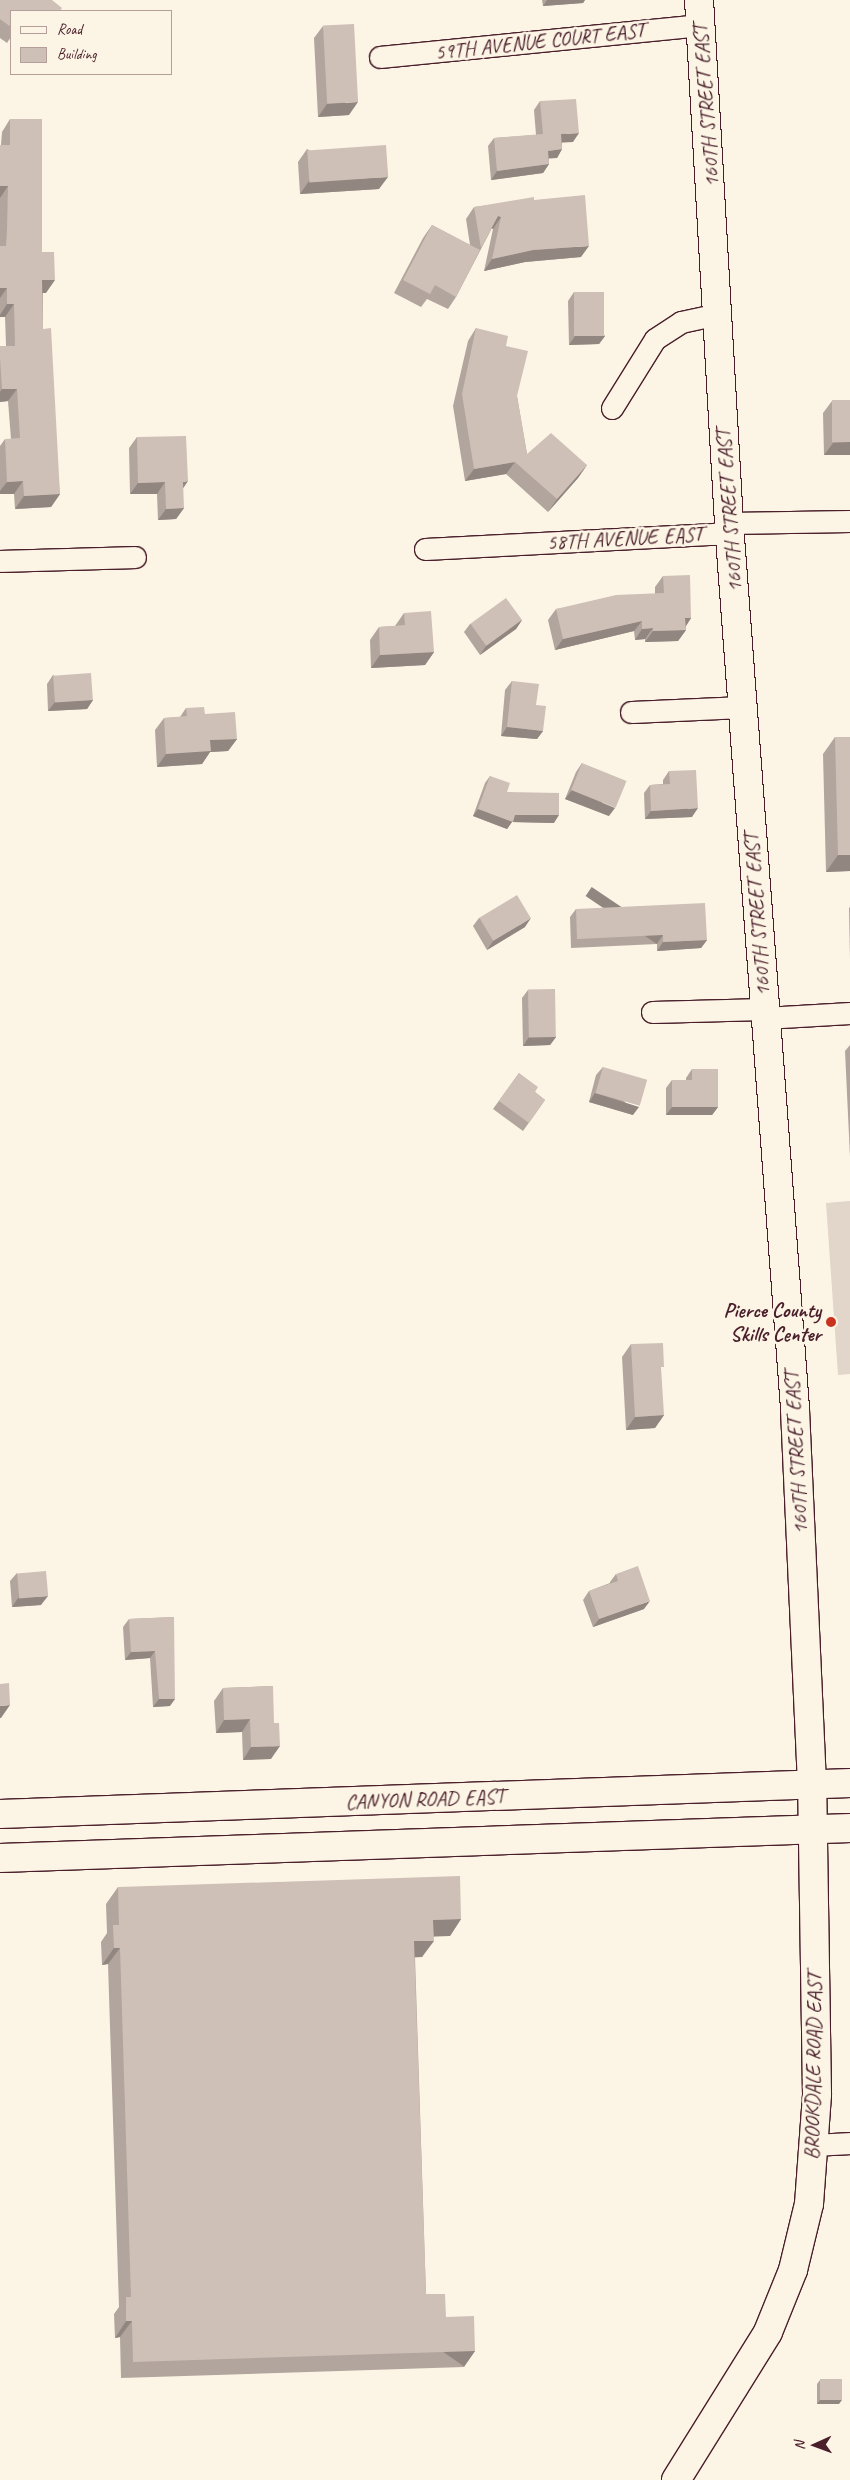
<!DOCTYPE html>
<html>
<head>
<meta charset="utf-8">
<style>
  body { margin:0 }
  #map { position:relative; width:850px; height:2480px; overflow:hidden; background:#fcf5e5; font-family:Caveat,sans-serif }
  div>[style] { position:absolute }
  .green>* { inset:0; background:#e2d5ca }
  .roads { filter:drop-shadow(1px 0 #4a1f2b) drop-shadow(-1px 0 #4a1f2b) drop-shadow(0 1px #4a1f2b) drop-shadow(0 -1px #4a1f2b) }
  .street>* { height:21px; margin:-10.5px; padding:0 10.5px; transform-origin:10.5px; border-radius:10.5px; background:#fcf5e5 }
  .secondary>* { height:28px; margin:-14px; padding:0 14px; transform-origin:14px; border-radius:14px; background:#fcf5e5 }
  .primary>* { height:28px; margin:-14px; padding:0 14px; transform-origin:14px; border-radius:14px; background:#fcf5e5 }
  .wall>* { inset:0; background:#b2a59d }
  .shaded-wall>* { inset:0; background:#918680; transform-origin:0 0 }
  .building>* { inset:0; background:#cfc0b7; transform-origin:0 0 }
  .dots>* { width:14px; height:14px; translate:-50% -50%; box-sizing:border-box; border:2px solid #fcf5e5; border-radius:50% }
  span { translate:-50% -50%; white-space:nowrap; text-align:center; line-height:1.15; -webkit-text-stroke:5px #fcf5e5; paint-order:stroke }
  .street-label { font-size:21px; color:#4a1f2b }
  .poi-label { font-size:21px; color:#4a1f2b; font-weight:700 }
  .right { translate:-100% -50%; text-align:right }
  .legend { position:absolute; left:10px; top:10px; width:162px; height:65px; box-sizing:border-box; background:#fcf5e5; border:1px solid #b59f9b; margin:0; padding:6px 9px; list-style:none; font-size:15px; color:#4a1f2b }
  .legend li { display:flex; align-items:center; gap:10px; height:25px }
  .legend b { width:25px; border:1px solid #b59f9b }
  .north { position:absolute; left:790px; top:2420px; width:50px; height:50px; -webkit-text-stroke:4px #fcf5e5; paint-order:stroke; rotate:268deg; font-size:14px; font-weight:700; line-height:20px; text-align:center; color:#4a1f2b }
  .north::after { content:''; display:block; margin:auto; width:18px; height:22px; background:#4a1f2b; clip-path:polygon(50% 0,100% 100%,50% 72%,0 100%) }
</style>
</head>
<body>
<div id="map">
  <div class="green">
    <i style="clip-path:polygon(850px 1201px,850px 1374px,838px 1375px,826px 1203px)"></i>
  </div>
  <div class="roads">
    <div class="street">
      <i style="left:380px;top:57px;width:322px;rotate:-5.7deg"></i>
      <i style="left:612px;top:408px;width:81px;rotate:-58.1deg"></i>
      <i style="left:655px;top:339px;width:31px;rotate:-33deg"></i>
      <i style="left:681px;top:322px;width:38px;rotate:-12deg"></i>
      <i style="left:425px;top:549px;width:289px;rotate:-3deg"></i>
      <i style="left:714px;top:534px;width:6px;rotate:-9deg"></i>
      <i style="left:720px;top:533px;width:13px;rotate:-48deg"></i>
      <i style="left:729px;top:523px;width:121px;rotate:-0.9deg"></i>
      <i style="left:0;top:561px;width:135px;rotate:-1.7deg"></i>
      <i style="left:631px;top:712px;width:112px;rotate:-2.6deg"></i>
      <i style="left:652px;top:1012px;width:112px;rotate:-1.5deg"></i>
      <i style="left:764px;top:1018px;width:86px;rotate:-3.3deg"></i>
      <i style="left:814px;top:2145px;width:36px;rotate:-3deg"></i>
    </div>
    <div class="secondary">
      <i style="left:676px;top:2480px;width:174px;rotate:-58.1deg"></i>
      <i style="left:768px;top:2332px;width:67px;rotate:-68deg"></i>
      <i style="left:793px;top:2270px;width:68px;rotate:-76.4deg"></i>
      <i style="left:809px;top:2204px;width:110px;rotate:-85.8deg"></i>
      <i style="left:817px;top:2094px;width:310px;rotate:-90.9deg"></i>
      <i style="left:812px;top:1784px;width:376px;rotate:-92.6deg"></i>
      <i style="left:795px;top:1408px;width:887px;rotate:-94.27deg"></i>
      <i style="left:729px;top:523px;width:524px;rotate:-93.28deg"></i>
    </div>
    <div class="primary">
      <i style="left:0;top:1814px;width:851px;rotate:-2.09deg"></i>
      <i style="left:0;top:1858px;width:851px;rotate:-2.02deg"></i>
    </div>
  </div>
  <div class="wall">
    <i style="clip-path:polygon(0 0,11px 11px,11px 37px,7px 43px,0 38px)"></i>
    <i style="clip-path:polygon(542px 0,585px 0,583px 3px,543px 6px)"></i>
    <i style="clip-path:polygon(323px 26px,349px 115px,318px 117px,314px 38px)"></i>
    <i style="clip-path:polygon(540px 101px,573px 142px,562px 142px,562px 149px,557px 158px,549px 158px,549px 164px,543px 173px,491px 180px,488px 146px,494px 138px,536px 135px,534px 110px)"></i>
    <i style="clip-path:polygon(10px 119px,42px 252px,46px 293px,43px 293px,43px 329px,60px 494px,51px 507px,15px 509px,14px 494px,0 494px,0 446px,5px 439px,11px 439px,8px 401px,0 402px,0 346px,6px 346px,5px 317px,0 317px,0 145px,1px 145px,2px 132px)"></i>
    <i style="clip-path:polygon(307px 149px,379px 189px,300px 194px,298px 162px)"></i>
    <i style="clip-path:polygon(534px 200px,581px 257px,525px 262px,484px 271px,493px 229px,492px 228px,456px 297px,448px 309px,427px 299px,421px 307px,394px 293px,423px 238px,432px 225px,470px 245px,466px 219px,474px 207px)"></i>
    <i style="clip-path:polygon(574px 292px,605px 336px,599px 344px,569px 345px,568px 301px)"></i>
    <i style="clip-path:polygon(476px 328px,506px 346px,517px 396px,527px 454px,587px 465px,578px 478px,548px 512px,506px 474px,465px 481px,453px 406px,468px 341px)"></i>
    <i style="clip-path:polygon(850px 400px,850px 455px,824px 455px,823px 413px,832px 401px)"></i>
    <i style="clip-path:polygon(137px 437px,184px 508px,176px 519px,158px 520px,157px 494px,130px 494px,129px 448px)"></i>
    <i style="clip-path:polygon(663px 576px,691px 618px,686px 626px,686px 630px,678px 641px,645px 642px,645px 639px,635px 640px,634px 631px,555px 650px,548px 620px,556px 609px,655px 594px,655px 587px)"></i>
    <i style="clip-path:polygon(404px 613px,434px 652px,425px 665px,371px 668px,370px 640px,379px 627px,395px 626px)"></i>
    <i style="clip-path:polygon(522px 620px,516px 629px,480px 655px,464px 632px,470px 624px)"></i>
    <i style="clip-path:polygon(53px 675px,93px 700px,87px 709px,48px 711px,47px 684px)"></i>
    <i style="clip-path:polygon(512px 681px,536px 705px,543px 731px,537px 739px,501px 736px,505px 690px)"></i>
    <i style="clip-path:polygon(186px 708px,205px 714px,237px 739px,228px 751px,210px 752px,202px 764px,157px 767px,155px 730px,164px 718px,180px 717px)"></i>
    <i style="clip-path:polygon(835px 737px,850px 737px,850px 871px,826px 872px,823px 754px)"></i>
    <i style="clip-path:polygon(582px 763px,609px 816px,565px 799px,576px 772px)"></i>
    <i style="clip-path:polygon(669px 771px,692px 817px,645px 819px,644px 793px,650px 785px,663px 784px,663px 780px)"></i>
    <i style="clip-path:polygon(490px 776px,507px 792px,554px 823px,512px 822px,507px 829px,473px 816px,485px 783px)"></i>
    <i style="clip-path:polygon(850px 907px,850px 960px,849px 908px)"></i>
    <i style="clip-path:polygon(576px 909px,707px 940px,701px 948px,657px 951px,657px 944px,571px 948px,570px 917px)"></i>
    <i style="clip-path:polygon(479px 918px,525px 927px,487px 950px,473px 926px)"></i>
    <i style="clip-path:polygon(528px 990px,556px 1037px,550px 1045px,523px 1046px,522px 998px)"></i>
    <i style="clip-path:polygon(850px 1045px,850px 1157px,845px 1051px)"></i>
    <i style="clip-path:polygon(603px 1067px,633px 1115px,589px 1102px,596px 1075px)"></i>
    <i style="clip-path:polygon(692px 1069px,718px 1107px,712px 1115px,666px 1115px,666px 1088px,672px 1080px,686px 1080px,686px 1078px)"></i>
    <i style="clip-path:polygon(519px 1073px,535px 1092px,545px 1100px,523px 1131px,493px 1109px)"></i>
    <i style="clip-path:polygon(631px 1344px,664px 1415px,655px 1428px,626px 1430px,622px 1357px)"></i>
    <i style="clip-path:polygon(17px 1573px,41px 1605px,12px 1607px,10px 1581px)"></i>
    <i style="clip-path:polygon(616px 1574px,644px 1609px,593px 1627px,583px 1600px,589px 1591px,610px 1583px,610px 1582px)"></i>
    <i style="clip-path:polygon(174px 1617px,170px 1706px,153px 1707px,150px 1658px,125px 1660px,123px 1627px,129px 1619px)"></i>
    <i style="clip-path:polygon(273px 1686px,271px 1759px,243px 1760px,242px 1732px,216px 1733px,214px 1701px,223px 1688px)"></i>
    <i style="clip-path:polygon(118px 1887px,461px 1919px,450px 1936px,434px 1936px,422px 1957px,415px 1957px,426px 2294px,475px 2351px,464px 2367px,121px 2378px,120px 2337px,115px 2338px,114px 2314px,119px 2307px,108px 1964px,102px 1965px,101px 1942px,107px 1933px,106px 1904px)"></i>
    <i style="clip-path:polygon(820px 2380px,839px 2404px,817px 2404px,817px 2384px)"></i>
  </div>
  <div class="shaded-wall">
    <i style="clip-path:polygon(547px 0,585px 0,583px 3px,543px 6px)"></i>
    <i style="clip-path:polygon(358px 102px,349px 115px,318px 117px,327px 104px)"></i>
    <i style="clip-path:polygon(579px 133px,573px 142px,555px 143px,561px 134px)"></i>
    <i style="clip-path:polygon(562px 149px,557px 158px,542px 159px,548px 151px)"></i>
    <i style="clip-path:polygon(549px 164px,543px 173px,491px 180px,497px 171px)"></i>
    <i style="clip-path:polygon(388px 177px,379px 189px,300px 194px,309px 181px)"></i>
    <i style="clip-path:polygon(0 186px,8px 186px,0 198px)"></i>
    <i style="clip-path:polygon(498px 216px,501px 217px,493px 229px,490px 227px)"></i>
    <i style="clip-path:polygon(589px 246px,581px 257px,525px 262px,484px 271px,492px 259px,533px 250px)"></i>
    <i style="clip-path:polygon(42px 280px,55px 280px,46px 293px,34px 293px)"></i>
    <i style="clip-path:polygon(0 288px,7px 288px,0 298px)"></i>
    <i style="clip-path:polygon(7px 304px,14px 304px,5px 317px,0 317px,0 315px)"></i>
    <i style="clip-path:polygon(575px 336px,605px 336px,599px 344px,569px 345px)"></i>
    <i style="clip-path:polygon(2px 389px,17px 389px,8px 401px,0 402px,0 392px)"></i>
    <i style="clip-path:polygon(850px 442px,850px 455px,824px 455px,833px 443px)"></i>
    <i style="clip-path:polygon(515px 462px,506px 474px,465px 481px,474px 469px)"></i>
    <i style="clip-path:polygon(587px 465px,578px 478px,548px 512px,557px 499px)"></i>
    <i style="clip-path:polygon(23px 481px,14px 494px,0 494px,0 491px,7px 482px)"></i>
    <i style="clip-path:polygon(188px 481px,180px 493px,183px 482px)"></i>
    <i style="clip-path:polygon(165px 482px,157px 494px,130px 494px,138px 483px)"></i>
    <i style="clip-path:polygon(60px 494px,51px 507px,15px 509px,24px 496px)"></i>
    <i style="clip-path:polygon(184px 508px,176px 519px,158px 520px,166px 509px)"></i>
    <i style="clip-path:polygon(685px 618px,691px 618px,684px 629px)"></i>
    <i style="clip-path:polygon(522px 620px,516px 629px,480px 655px,486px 646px)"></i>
    <i style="clip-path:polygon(642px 621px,634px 631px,555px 650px,563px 639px)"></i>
    <i style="clip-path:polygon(653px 628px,645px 639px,635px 640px,642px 629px)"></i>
    <i style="clip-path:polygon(686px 630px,678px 641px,645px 642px,653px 631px)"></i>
    <i style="clip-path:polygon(434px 652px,425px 665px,371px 668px,380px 655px)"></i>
    <i style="clip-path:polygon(93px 700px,87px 709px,48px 711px,55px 702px)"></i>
    <i style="clip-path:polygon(507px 727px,543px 731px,537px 739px,501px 736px)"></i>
    <i style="clip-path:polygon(237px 739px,228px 751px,210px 752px,202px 764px,157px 767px,166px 754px,210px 740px)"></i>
    <i style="clip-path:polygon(572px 790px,615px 808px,609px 816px,565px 799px)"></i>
    <i style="clip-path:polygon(698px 808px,692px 817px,645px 819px,651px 811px)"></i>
    <i style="clip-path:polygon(478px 809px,515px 815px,559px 815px,554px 823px,512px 822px,507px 829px,473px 816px)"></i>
    <i style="clip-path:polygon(838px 855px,850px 855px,850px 871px,826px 872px)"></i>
    <i style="clip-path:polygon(531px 918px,525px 927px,487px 950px,493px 941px)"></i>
    <i style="left:663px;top:935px;width:11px;height:86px;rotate:124deg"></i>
    <i style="clip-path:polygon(707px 940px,701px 948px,657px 951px,663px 942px)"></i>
    <i style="clip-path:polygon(529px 1037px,556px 1037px,550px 1045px,523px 1046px)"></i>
    <i style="clip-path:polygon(595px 1093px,639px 1107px,633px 1115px,589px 1102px)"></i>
    <i style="clip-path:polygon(672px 1107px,718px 1107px,712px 1115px,666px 1115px)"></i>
    <i style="clip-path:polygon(664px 1415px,655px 1428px,626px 1430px,635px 1417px)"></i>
    <i style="clip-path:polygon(48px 1596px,41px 1605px,12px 1607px,18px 1598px)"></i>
    <i style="clip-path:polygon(650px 1601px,644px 1609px,593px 1627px,599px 1619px)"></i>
    <i style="clip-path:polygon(155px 1651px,150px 1658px,125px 1660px,131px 1652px)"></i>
    <i style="clip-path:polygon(159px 1699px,175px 1699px,170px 1706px,153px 1707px)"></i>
    <i style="clip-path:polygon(10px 1705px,1px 1718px,0 1718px,0 1706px)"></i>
    <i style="clip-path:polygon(250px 1719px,242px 1732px,216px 1733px,224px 1720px)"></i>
    <i style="clip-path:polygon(280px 1746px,271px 1759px,243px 1760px,251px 1747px)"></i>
    <i style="clip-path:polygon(461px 1919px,450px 1936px,422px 1937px,433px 1920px)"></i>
    <i style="clip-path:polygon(414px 1941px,434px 1941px,422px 1957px,403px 1958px)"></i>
    <i style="clip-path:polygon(114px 1948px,120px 1948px,108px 1964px,102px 1965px)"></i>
    <i style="clip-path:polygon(126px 2321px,132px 2321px,120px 2337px,115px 2338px)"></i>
    <i style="left:475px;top:2351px;width:19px;height:342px;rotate:125deg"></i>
    <i style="clip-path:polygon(820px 2400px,842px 2400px,839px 2404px,817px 2404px)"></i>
  </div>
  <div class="building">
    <i style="clip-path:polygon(0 0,52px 0,62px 8px,60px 11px,11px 11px,11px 27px,0 19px)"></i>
    <i style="left:354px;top:24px;width:78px;height:31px;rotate:87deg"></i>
    <i style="clip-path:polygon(576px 99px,579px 133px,561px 134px,562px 149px,548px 151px,549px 164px,497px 171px,494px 138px,543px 134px,540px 101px)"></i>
    <i style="clip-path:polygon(10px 119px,42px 119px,42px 252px,54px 252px,55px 280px,42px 280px,43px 329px,51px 328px,60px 494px,24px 496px,23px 481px,7px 482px,5px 439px,20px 438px,17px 389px,2px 389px,0 358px,0 346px,15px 346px,14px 304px,7px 304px,7px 288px,0 288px,0 246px,6px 246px,7px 230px,8px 186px,0 186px,0 145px,10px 145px)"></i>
    <i style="left:386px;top:145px;width:32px;height:79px;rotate:86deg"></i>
    <i style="clip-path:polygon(585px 195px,589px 246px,533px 250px,492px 259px,501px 217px,498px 216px,481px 248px,474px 207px,534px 197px,534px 200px)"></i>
    <i style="clip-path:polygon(432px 225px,480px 250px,456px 297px,435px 285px,430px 294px,403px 280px)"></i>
    <i style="left:574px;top:292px;width:30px;height:44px"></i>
    <i style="clip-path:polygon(476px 328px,508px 336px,506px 346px,528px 351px,517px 396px,527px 454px,551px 433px,587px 465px,557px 499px,515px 462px,474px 469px,462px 394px)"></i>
    <i style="left:850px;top:400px;width:42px;height:18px;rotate:90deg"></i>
    <i style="clip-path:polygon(186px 436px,188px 481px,183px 482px,184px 508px,166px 509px,165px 482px,138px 483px,137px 437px)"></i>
    <i style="clip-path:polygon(690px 575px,691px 618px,685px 618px,686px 630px,653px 631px,653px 628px,642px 629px,642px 621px,563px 639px,556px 609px,616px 595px,664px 593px,663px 576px)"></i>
    <i style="left:506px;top:598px;width:27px;height:44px;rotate:54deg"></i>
    <i style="clip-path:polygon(431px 611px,434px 652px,380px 655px,379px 627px,405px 625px,404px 613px)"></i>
    <i style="left:91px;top:673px;width:27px;height:38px;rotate:86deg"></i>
    <i style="clip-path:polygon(512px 681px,539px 684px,536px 705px,546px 706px,543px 731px,507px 727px)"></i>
    <i style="clip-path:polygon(204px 707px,205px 714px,235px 712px,237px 739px,210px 740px,211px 751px,166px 754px,164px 718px,187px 716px,186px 708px)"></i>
    <i style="clip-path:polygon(835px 737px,850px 737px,850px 855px,838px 855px)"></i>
    <i style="left:582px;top:763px;width:48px;height:29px;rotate:22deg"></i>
    <i style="clip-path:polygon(696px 770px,698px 808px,651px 811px,650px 785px,670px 784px,669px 771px)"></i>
    <i style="clip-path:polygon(490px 776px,510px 783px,507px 792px,559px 793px,559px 815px,515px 815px,513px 822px,478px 809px)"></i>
    <i style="left:517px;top:895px;width:27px;height:44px;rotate:59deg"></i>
    <i style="clip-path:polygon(705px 903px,707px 940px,663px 942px,663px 935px,577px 939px,576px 909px)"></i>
    <i style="left:555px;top:989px;width:48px;height:27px;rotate:89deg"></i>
    <i style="left:603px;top:1067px;width:46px;height:27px;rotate:16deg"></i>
    <i style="clip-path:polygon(692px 1069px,718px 1069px,718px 1107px,672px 1107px,672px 1080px,692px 1080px)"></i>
    <i style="clip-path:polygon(519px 1073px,538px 1087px,535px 1092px,545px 1100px,529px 1123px,499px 1101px)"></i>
    <i style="clip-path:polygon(663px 1343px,664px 1367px,661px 1367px,664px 1415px,635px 1417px,631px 1344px)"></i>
    <i style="clip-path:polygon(638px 1566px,650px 1601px,599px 1619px,589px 1591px,618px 1581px,616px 1574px)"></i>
    <i style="left:46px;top:1571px;width:25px;height:29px;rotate:85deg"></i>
    <i style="clip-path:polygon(174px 1617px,175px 1699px,159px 1699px,155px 1651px,131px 1652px,129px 1619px)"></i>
    <i style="clip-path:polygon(9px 1683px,10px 1705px,0 1706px,0 1684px)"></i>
    <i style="clip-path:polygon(273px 1686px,274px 1723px,279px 1723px,280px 1746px,251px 1747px,250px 1719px,224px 1720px,223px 1688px)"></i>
    <i style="clip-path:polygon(460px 1876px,461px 1919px,433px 1920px,434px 1941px,414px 1941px,426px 2294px,445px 2294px,446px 2317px,474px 2316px,475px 2351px,133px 2362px,132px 2321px,126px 2321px,126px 2297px,131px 2297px,120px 1948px,114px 1948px,113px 1925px,119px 1925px,118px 1887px)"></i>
    <i style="left:842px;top:2379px;width:21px;height:22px;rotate:90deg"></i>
  </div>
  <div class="dots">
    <i style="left:831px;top:1322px;background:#c8321e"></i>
  </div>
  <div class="street-label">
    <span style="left:540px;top:41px;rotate:-6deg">59TH AVENUE COURT EAST</span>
    <span style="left:706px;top:106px;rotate:-94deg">160TH STREET EAST</span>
    <span style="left:729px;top:511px;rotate:-94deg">160TH STREET EAST</span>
    <span style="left:625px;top:538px;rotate:-3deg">58TH AVENUE EAST</span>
    <span style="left:757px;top:915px;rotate:-94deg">160TH STREET EAST</span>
    <span style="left:796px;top:1453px;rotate:-93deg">160TH STREET EAST</span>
    <span style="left:425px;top:1799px;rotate:-2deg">CANYON ROAD EAST</span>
    <span style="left:813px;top:2066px;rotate:-89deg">BROOKDALE ROAD EAST</span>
  </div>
  <div class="poi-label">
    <span class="right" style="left:821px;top:1322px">Pierce County<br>Skills Center</span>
  </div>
  <ul class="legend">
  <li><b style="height:6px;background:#fcf5e5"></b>Road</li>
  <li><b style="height:14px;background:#cfc0b7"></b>Building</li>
  </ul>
  <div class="north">N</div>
</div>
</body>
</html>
